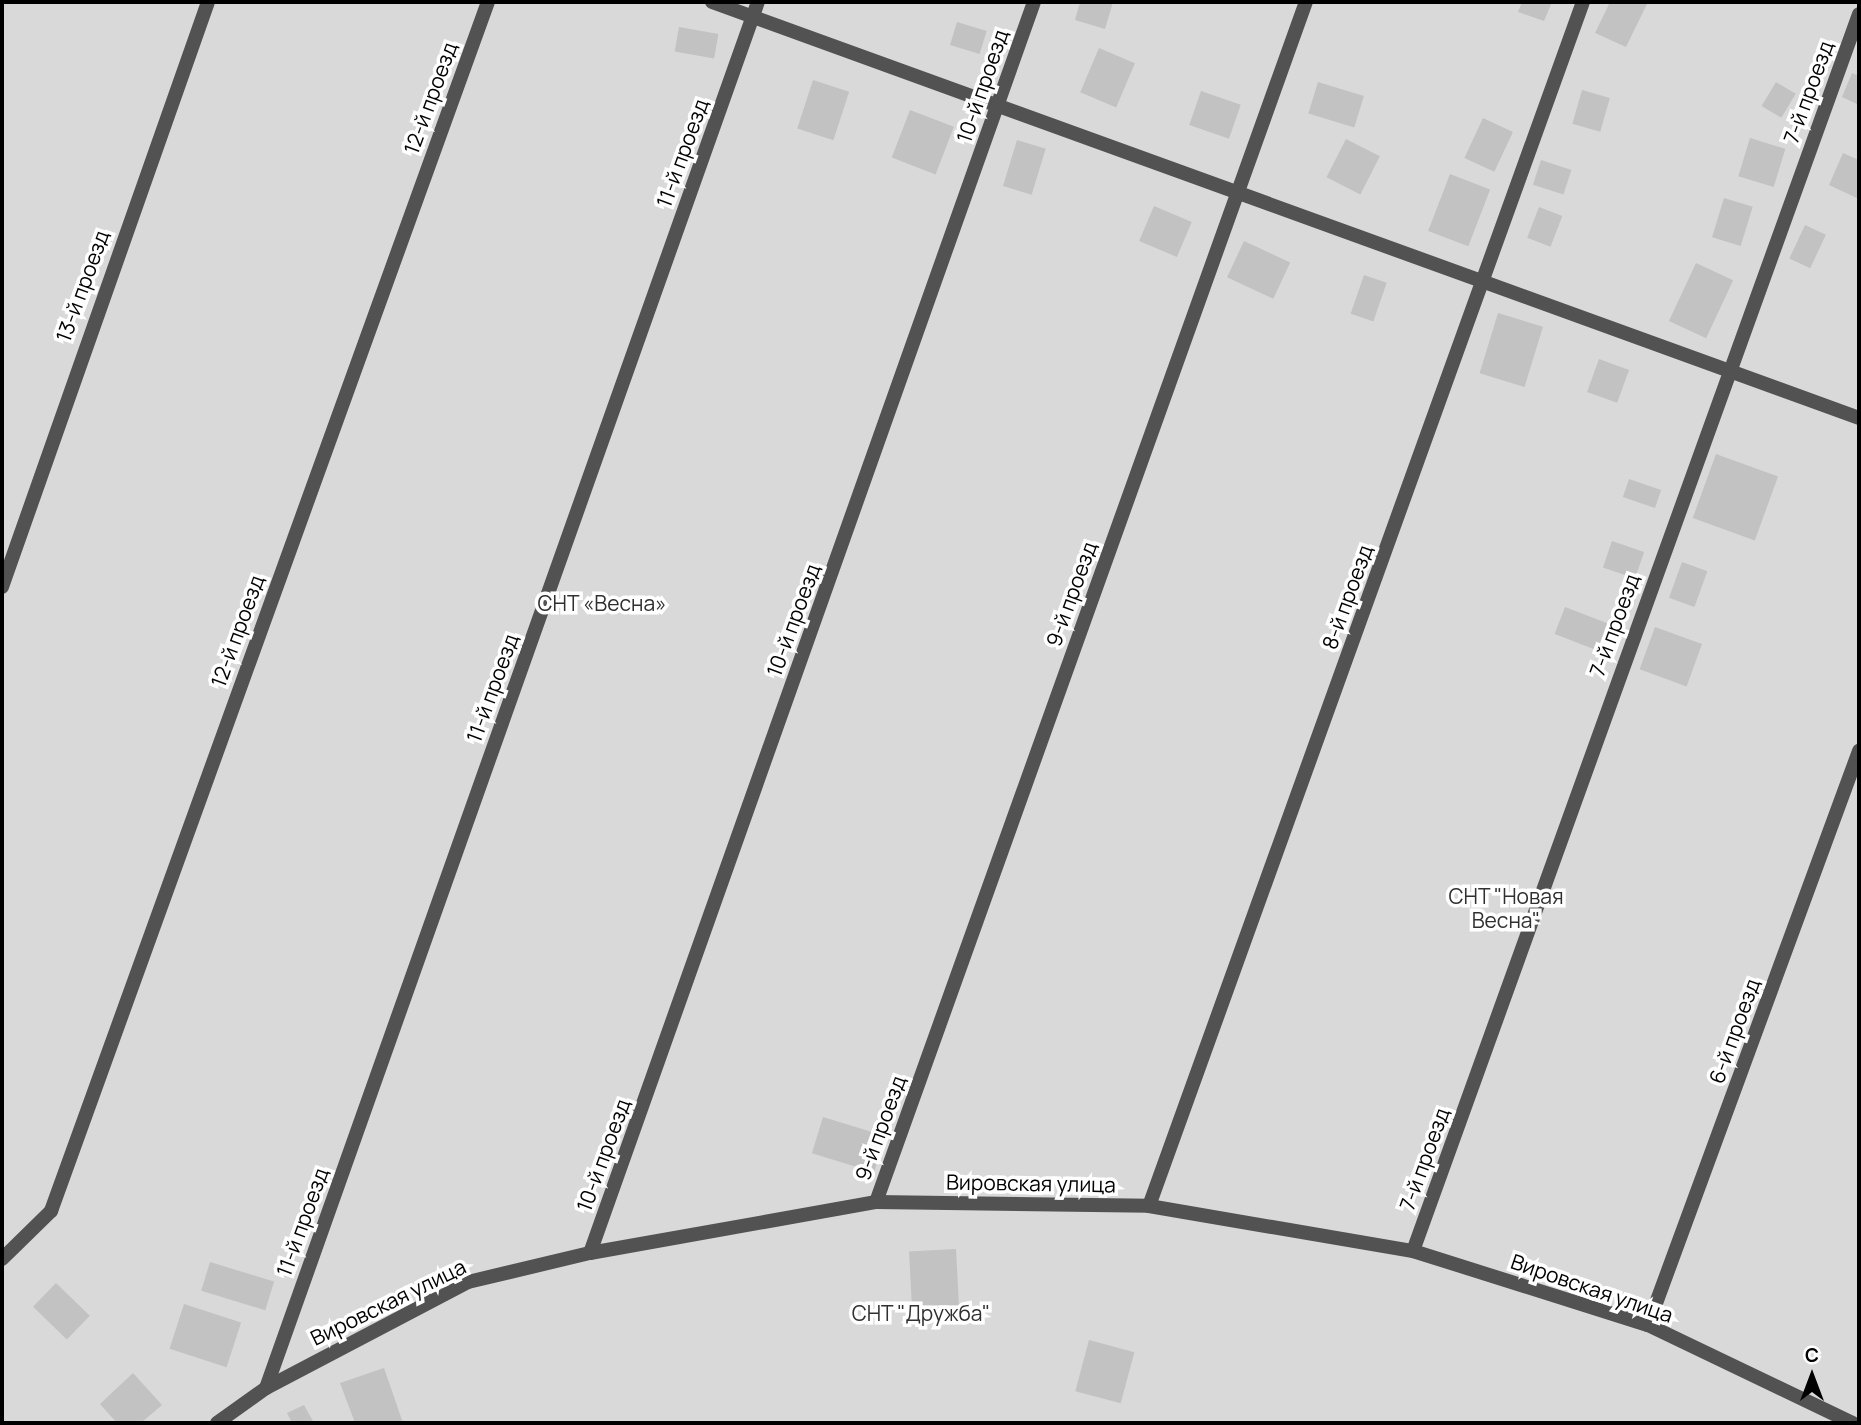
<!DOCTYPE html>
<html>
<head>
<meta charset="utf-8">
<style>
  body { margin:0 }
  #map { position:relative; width:1861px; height:1425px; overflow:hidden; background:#fff; font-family:Manrope,sans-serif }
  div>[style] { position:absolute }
  .green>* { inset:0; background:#d9d9d9; transform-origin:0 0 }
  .building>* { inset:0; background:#c2c2c2; transform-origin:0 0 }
  .minor>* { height:14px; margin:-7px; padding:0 7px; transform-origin:7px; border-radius:7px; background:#525252 }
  span { translate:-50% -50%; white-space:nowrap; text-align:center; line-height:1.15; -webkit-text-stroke:7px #fff; paint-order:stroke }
  .street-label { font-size:21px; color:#000 }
  .park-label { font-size:21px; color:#303030 }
  .frame { position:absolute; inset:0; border:4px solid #000; pointer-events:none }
  .north { position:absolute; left:1777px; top:1341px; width:70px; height:70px; -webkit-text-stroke:5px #fff; paint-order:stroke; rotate:0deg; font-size:19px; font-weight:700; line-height:28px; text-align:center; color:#000 }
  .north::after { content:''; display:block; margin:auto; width:24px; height:32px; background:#000; clip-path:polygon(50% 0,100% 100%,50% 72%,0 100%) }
</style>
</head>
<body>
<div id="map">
  <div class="green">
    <i style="left:2px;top:2px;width:1857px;height:1421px"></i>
  </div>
  <div class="building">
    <i style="clip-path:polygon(1080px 2px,1113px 2px,1105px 29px,1075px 20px)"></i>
    <i style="clip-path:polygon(1522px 2px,1552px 2px,1544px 21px,1518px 12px)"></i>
    <i style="clip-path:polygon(1610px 2px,1647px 4px,1626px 47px,1595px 33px)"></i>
    <i style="left:957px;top:22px;width:31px;height:24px;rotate:17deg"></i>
    <i style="left:679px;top:27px;width:40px;height:25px;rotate:10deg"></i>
    <i style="left:1099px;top:48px;width:39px;height:48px;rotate:23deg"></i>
    <i style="clip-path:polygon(1852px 73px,1859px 76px,1859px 105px,1842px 97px)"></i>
    <i style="left:813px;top:80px;width:38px;height:51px;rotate:18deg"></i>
    <i style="left:1318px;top:82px;width:48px;height:33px;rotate:17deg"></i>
    <i style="left:1776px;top:82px;width:23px;height:28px;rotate:31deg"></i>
    <i style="left:1582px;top:90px;width:29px;height:35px;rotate:16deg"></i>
    <i style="left:1201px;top:91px;width:42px;height:36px;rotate:19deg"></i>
    <i style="left:910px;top:110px;width:47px;height:51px;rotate:21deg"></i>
    <i style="left:1483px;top:118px;width:33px;height:44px;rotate:25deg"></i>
    <i style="left:1750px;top:138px;width:37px;height:40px;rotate:17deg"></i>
    <i style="left:1346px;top:139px;width:38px;height:43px;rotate:27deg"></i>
    <i style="left:1017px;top:140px;width:30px;height:48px;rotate:17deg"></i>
    <i style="clip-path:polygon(1843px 153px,1859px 160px,1859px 199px,1829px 185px)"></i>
    <i style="left:1541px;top:160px;width:32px;height:26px;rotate:18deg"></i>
    <i style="left:1450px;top:174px;width:43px;height:61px;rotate:21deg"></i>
    <i style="left:1724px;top:198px;width:30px;height:41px;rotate:17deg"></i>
    <i style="left:1154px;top:206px;width:41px;height:38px;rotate:23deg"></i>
    <i style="left:1539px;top:207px;width:25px;height:33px;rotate:21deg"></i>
    <i style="left:1805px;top:225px;width:23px;height:37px;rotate:25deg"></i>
    <i style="left:1244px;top:241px;width:51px;height:40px;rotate:25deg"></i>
    <i style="left:1696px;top:263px;width:41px;height:64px;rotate:25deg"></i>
    <i style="left:1364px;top:275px;width:24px;height:41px;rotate:19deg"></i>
    <i style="left:1498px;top:313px;width:47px;height:63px;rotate:17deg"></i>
    <i style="left:1599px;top:359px;width:32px;height:35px;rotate:20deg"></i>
    <i style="left:1716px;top:454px;width:66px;height:68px;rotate:20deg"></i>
    <i style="left:1629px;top:479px;width:34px;height:19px;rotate:19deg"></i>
    <i style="left:1612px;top:541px;width:34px;height:28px;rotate:19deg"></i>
    <i style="left:1682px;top:562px;width:27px;height:38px;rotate:20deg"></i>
    <i style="left:1565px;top:607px;width:53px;height:29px;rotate:21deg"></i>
    <i style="left:1655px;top:627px;width:50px;height:45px;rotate:20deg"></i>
    <i style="left:823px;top:1117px;width:65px;height:38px;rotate:17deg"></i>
    <i style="left:956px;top:1249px;width:59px;height:47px;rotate:87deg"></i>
    <i style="left:210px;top:1262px;width:67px;height:30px;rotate:17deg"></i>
    <i style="left:56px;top:1283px;width:47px;height:33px;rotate:44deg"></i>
    <i style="left:184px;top:1304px;width:60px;height:47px;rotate:18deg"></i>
    <i style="left:1089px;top:1340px;width:47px;height:53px;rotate:15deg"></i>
    <i style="clip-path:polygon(384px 1368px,403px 1423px,355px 1423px,340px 1383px)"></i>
    <i style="clip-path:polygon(133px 1373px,162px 1405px,141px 1423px,117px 1423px,100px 1404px)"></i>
    <i style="clip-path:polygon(304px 1405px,314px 1423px,292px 1423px,287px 1413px)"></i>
  </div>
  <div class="minor">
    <i style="left:712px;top:2px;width:1220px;rotate:19.93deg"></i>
    <i style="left:2px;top:587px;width:620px;rotate:-70.6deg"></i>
    <i style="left:876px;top:1202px;width:1275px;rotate:-70.29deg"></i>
    <i style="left:1149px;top:1206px;width:1280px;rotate:-70.18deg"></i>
    <i style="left:1413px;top:1251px;width:1315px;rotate:-70.17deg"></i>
    <i style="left:590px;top:1253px;width:1327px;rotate:-70.46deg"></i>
    <i style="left:2px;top:1259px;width:69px;rotate:-44.4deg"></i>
    <i style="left:51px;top:1211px;width:1286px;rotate:-70.13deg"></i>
    <i style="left:1648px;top:1325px;width:612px;rotate:-69.82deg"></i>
    <i style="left:266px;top:1388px;width:1471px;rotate:-70.46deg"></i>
    <i style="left:217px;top:1423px;width:60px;rotate:-35.5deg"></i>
    <i style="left:266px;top:1388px;width:228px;rotate:-27.7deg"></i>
    <i style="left:468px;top:1282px;width:125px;rotate:-13.4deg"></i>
    <i style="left:590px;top:1253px;width:291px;rotate:-10.1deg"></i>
    <i style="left:876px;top:1202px;width:273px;rotate:0.8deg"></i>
    <i style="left:1149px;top:1206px;width:268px;rotate:9.7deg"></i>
    <i style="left:1413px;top:1251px;width:246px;rotate:17.5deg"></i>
    <i style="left:1648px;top:1325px;width:227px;rotate:25.6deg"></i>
  </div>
  <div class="street-label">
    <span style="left:982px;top:86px;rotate:-71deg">10-й проезд</span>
    <span style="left:1808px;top:92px;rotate:-70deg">7-й проезд</span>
    <span style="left:430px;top:98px;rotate:-70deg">12-й проезд</span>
    <span style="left:682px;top:153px;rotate:-70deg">11-й проезд</span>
    <span style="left:82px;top:286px;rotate:-70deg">13-й проезд</span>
    <span style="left:1071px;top:594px;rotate:-70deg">9-й проезд</span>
    <span style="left:1347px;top:597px;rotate:-70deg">8-й проезд</span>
    <span style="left:793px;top:620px;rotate:-70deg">10-й проезд</span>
    <span style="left:1614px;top:625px;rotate:-70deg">7-й проезд</span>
    <span style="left:237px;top:631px;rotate:-70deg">12-й проезд</span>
    <span style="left:492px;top:688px;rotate:-70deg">11-й проезд</span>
    <span style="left:1734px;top:1031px;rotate:-70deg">6-й проезд</span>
    <span style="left:880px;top:1128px;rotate:-70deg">9-й проезд</span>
    <span style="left:603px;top:1155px;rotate:-70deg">10-й проезд</span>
    <span style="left:1424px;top:1159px;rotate:-70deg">7-й проезд</span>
    <span style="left:1031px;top:1183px;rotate:1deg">Вировская улица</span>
    <span style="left:302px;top:1222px;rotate:-70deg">11-й проезд</span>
    <span style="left:1592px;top:1288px;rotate:19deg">Вировская улица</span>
    <span style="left:388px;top:1302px;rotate:-26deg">Вировская улица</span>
  </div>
  <div class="park-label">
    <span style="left:602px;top:603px">СНТ «Весна»</span>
    <span style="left:1506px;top:908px">СНТ "Новая<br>Весна"</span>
    <span style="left:921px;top:1313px">СНТ "Дружба"</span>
  </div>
  <div class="frame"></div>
  <div class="north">С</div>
</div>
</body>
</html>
